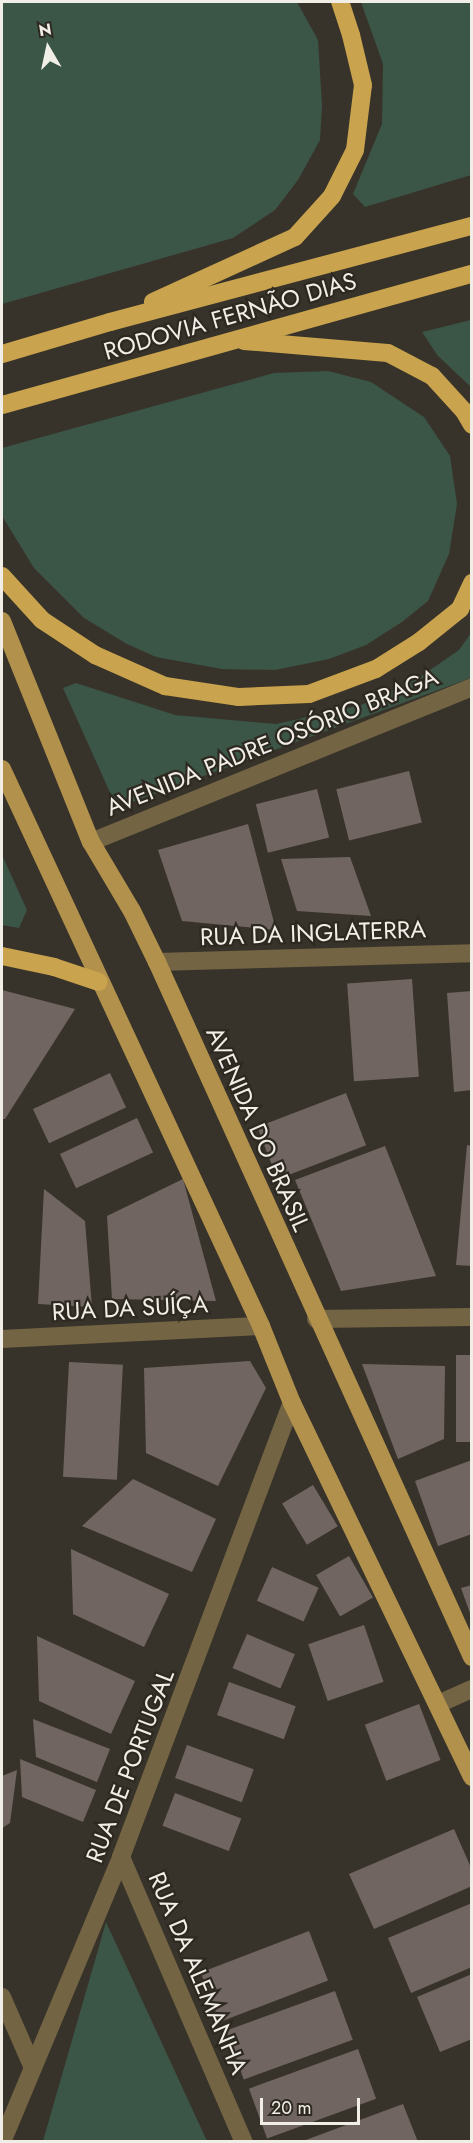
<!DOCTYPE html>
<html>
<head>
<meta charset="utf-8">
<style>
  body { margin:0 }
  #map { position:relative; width:473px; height:2143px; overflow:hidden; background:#38332a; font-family:Jost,sans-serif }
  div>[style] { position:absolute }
  .green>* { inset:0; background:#3b5547 }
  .building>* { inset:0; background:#716561; transform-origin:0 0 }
  .minor>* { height:18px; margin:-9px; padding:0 9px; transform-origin:9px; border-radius:9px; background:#736443 }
  .major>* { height:18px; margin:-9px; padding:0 9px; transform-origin:9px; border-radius:9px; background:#b1914c }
  .highway>* { height:18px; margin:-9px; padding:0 9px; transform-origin:9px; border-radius:9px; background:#c9a34d }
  span { translate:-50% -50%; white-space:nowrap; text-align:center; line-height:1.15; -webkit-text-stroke:4.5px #2e2920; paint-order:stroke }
  .street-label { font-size:24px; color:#f1eee8 }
  .frame { position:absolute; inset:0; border:3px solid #f1eee8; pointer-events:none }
  .north { position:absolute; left:18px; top:18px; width:60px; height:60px; -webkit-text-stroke:4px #2e2920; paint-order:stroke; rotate:351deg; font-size:16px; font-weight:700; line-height:24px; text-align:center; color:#f1eee8 }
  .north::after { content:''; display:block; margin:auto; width:21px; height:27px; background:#f1eee8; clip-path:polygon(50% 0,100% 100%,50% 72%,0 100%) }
  .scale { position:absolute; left:260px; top:2098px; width:100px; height:27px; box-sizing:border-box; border:3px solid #f1eee8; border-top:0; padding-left:8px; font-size:18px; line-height:21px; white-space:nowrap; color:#f1eee8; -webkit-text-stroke:4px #2e2920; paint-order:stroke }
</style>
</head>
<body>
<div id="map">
  <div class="green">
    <i style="clip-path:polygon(2px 2px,297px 2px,318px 40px,322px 105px,320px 140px,298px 180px,275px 210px,233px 238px,2px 304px)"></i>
    <i style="clip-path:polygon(361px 2px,471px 2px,471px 175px,365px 207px,353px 194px,382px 124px,383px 64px)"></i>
    <i style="clip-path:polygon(471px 320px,472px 320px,471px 387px,438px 356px,422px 332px)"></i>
    <i style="clip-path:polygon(328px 371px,371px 382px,424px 417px,450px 456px,457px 504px,449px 554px,428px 601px,402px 622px,366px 645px,329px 659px,275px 670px,222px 669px,156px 657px,127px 644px,84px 618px,34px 568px,2px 516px,2px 448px,274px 373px)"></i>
    <i style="clip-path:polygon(471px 633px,471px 678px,127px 804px,112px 797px,63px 688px,76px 683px,175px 715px,276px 724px,361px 705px,420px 677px,459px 650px)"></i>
    <i style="clip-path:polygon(2px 855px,27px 910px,19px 928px,2px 925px)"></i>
    <i style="clip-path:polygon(106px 1922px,207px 2141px,43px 2141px)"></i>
  </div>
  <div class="building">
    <i style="left:409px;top:771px;width:53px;height:75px;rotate:76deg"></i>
    <i style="left:317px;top:789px;width:50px;height:63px;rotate:76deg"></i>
    <i style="clip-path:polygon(248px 824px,276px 930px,182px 921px,158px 850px)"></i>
    <i style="clip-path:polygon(350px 857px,371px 916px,297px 911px,281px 859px)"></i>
    <i style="left:412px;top:979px;width:98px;height:65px;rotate:86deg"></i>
    <i style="clip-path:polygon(2px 990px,75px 1009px,5px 1119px,2px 1119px)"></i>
    <i style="clip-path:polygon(472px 991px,472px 1090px,454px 1092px,447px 993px)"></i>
    <i style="left:110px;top:1073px;width:38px;height:85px;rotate:65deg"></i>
    <i style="left:346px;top:1093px;width:56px;height:95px;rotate:69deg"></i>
    <i style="left:137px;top:1118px;width:38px;height:85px;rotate:65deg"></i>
    <i style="clip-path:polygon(467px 1145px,472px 1146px,472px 1266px,456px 1265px)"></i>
    <i style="clip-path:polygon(385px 1146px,436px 1276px,341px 1291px,295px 1180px)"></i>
    <i style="clip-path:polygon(183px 1179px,216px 1301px,112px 1299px,107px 1216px)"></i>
    <i style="clip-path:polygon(44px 1189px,85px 1221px,92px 1307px,38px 1304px)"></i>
    <i style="left:456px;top:1355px;width:16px;height:87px"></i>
    <i style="clip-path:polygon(250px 1361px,266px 1388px,218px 1486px,146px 1453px,144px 1368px)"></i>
    <i style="left:69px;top:1362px;width:54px;height:115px;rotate:3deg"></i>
    <i style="clip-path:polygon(362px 1364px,445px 1366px,444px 1439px,398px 1459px)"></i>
    <i style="clip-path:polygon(472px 1460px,472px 1534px,438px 1546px,415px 1481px)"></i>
    <i style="clip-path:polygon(133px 1479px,216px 1519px,192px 1572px,82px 1526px)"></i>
    <i style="left:313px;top:1485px;width:48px;height:36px;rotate:59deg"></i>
    <i style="clip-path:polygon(71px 1549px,169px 1594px,144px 1647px,73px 1614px)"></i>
    <i style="left:349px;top:1556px;width:48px;height:38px;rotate:60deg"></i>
    <i style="left:272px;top:1567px;width:51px;height:37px;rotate:24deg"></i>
    <i style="clip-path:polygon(472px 1585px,472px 1616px,471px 1616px,461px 1588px)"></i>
    <i style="left:364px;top:1625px;width:60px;height:59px;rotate:71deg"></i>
    <i style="left:247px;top:1634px;width:52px;height:37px;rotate:23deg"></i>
    <i style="clip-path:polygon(37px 1636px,135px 1681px,111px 1734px,39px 1701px)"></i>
    <i style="left:229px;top:1682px;width:71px;height:35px;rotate:20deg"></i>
    <i style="left:419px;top:1704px;width:60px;height:58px;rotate:69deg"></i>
    <i style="clip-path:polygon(33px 1719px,110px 1749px,97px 1782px,36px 1757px)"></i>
    <i style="left:187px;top:1745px;width:71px;height:35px;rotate:20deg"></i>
    <i style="clip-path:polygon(20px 1759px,96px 1790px,83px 1822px,22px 1797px)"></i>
    <i style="clip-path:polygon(17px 1770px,10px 1823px,2px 1828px,2px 1776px)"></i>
    <i style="left:175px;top:1793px;width:71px;height:35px;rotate:21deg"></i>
    <i style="clip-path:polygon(454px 1829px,472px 1870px,472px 1886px,374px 1929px,349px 1874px)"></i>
    <i style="clip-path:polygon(472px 1903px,472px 1967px,411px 1993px,388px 1938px)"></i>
    <i style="left:309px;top:1931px;width:53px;height:116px;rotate:69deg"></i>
    <i style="clip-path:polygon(472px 1974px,472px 2039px,440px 2052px,417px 1997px)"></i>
    <i style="left:335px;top:1991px;width:52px;height:116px;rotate:70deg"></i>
    <i style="left:358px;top:2049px;width:53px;height:116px;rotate:70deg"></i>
    <i style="clip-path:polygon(403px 2104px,418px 2142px,303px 2142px,303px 2141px)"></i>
  </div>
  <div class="minor">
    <i style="left:91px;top:842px;width:411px;rotate:-22.1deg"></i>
    <i style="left:157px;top:962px;width:315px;rotate:-1.6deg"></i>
    <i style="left:316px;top:1319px;width:156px;rotate:-0.7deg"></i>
    <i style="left:2px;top:1339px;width:259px;rotate:-2.9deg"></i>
    <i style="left:438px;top:1704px;width:37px;rotate:-24deg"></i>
    <i style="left:121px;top:1857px;width:310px;rotate:66.7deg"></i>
    <i style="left:2px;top:1997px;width:77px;rotate:66.4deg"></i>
    <i style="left:2px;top:2142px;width:309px;rotate:-67.3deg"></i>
    <i style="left:121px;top:1857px;width:485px;rotate:-69.4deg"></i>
  </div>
  <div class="major">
    <i style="left:2px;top:621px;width:238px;rotate:68.1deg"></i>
    <i style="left:91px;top:842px;width:80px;rotate:59.3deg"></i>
    <i style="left:132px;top:911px;width:57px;rotate:63.9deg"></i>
    <i style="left:157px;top:962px;width:763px;rotate:65.62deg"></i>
    <i style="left:2px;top:769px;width:614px;rotate:65.06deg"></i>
    <i style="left:261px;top:1326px;width:83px;rotate:68.1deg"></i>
    <i style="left:292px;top:1403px;width:415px;rotate:64.3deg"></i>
  </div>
  <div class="highway">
    <i style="left:153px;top:302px;width:156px;rotate:-24.6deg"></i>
    <i style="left:295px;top:237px;width:55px;rotate:-47.9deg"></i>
    <i style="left:332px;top:196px;width:51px;rotate:-63.4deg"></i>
    <i style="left:355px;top:150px;width:65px;rotate:-83deg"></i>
    <i style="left:363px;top:85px;width:51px;rotate:-103.5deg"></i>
    <i style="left:351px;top:35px;width:35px;rotate:-108deg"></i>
    <i style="left:244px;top:341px;width:144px;rotate:4.8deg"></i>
    <i style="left:388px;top:353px;width:50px;rotate:27.6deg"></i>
    <i style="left:432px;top:376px;width:47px;rotate:47.6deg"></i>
    <i style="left:464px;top:411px;width:16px;rotate:60deg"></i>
    <i style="left:2px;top:354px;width:113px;rotate:-16.5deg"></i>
    <i style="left:110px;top:322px;width:375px;rotate:-14.9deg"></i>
    <i style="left:2px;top:405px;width:488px;rotate:-15.6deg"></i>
    <i style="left:2px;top:576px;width:59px;rotate:47.7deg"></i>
    <i style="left:42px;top:620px;width:64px;rotate:33.4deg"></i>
    <i style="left:95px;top:655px;width:77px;rotate:23.9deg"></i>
    <i style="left:165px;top:686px;width:75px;rotate:8.5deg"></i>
    <i style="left:239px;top:697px;width:70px;rotate:-2.5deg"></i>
    <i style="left:309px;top:694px;width:72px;rotate:-20.5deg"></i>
    <i style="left:376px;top:669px;width:51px;rotate:-32.1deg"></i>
    <i style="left:419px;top:642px;width:53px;rotate:-38.8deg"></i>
    <i style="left:460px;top:609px;width:29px;rotate:-65deg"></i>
    <i style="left:2px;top:956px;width:53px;rotate:11.9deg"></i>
    <i style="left:54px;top:967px;width:47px;rotate:18.4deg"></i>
  </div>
  <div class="street-label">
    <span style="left:230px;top:316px;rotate:-16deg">RODOVIA FERNÃO DIAS</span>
    <span style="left:272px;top:742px;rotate:-22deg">AVENIDA PADRE OSÓRIO BRAGA</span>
    <span style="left:313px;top:933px;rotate:-2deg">RUA DA INGLATERRA</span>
    <span style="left:258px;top:1129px;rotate:66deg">AVENIDA DO BRASIL</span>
    <span style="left:130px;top:1308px;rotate:-3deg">RUA DA SUÍÇA</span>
    <span style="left:130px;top:1766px;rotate:-69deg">RUA DE PORTUGAL</span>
    <span style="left:198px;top:1973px;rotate:67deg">RUA DA ALEMANHA</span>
  </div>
  <div class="frame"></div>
  <div class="north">N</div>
  <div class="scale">20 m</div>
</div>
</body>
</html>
